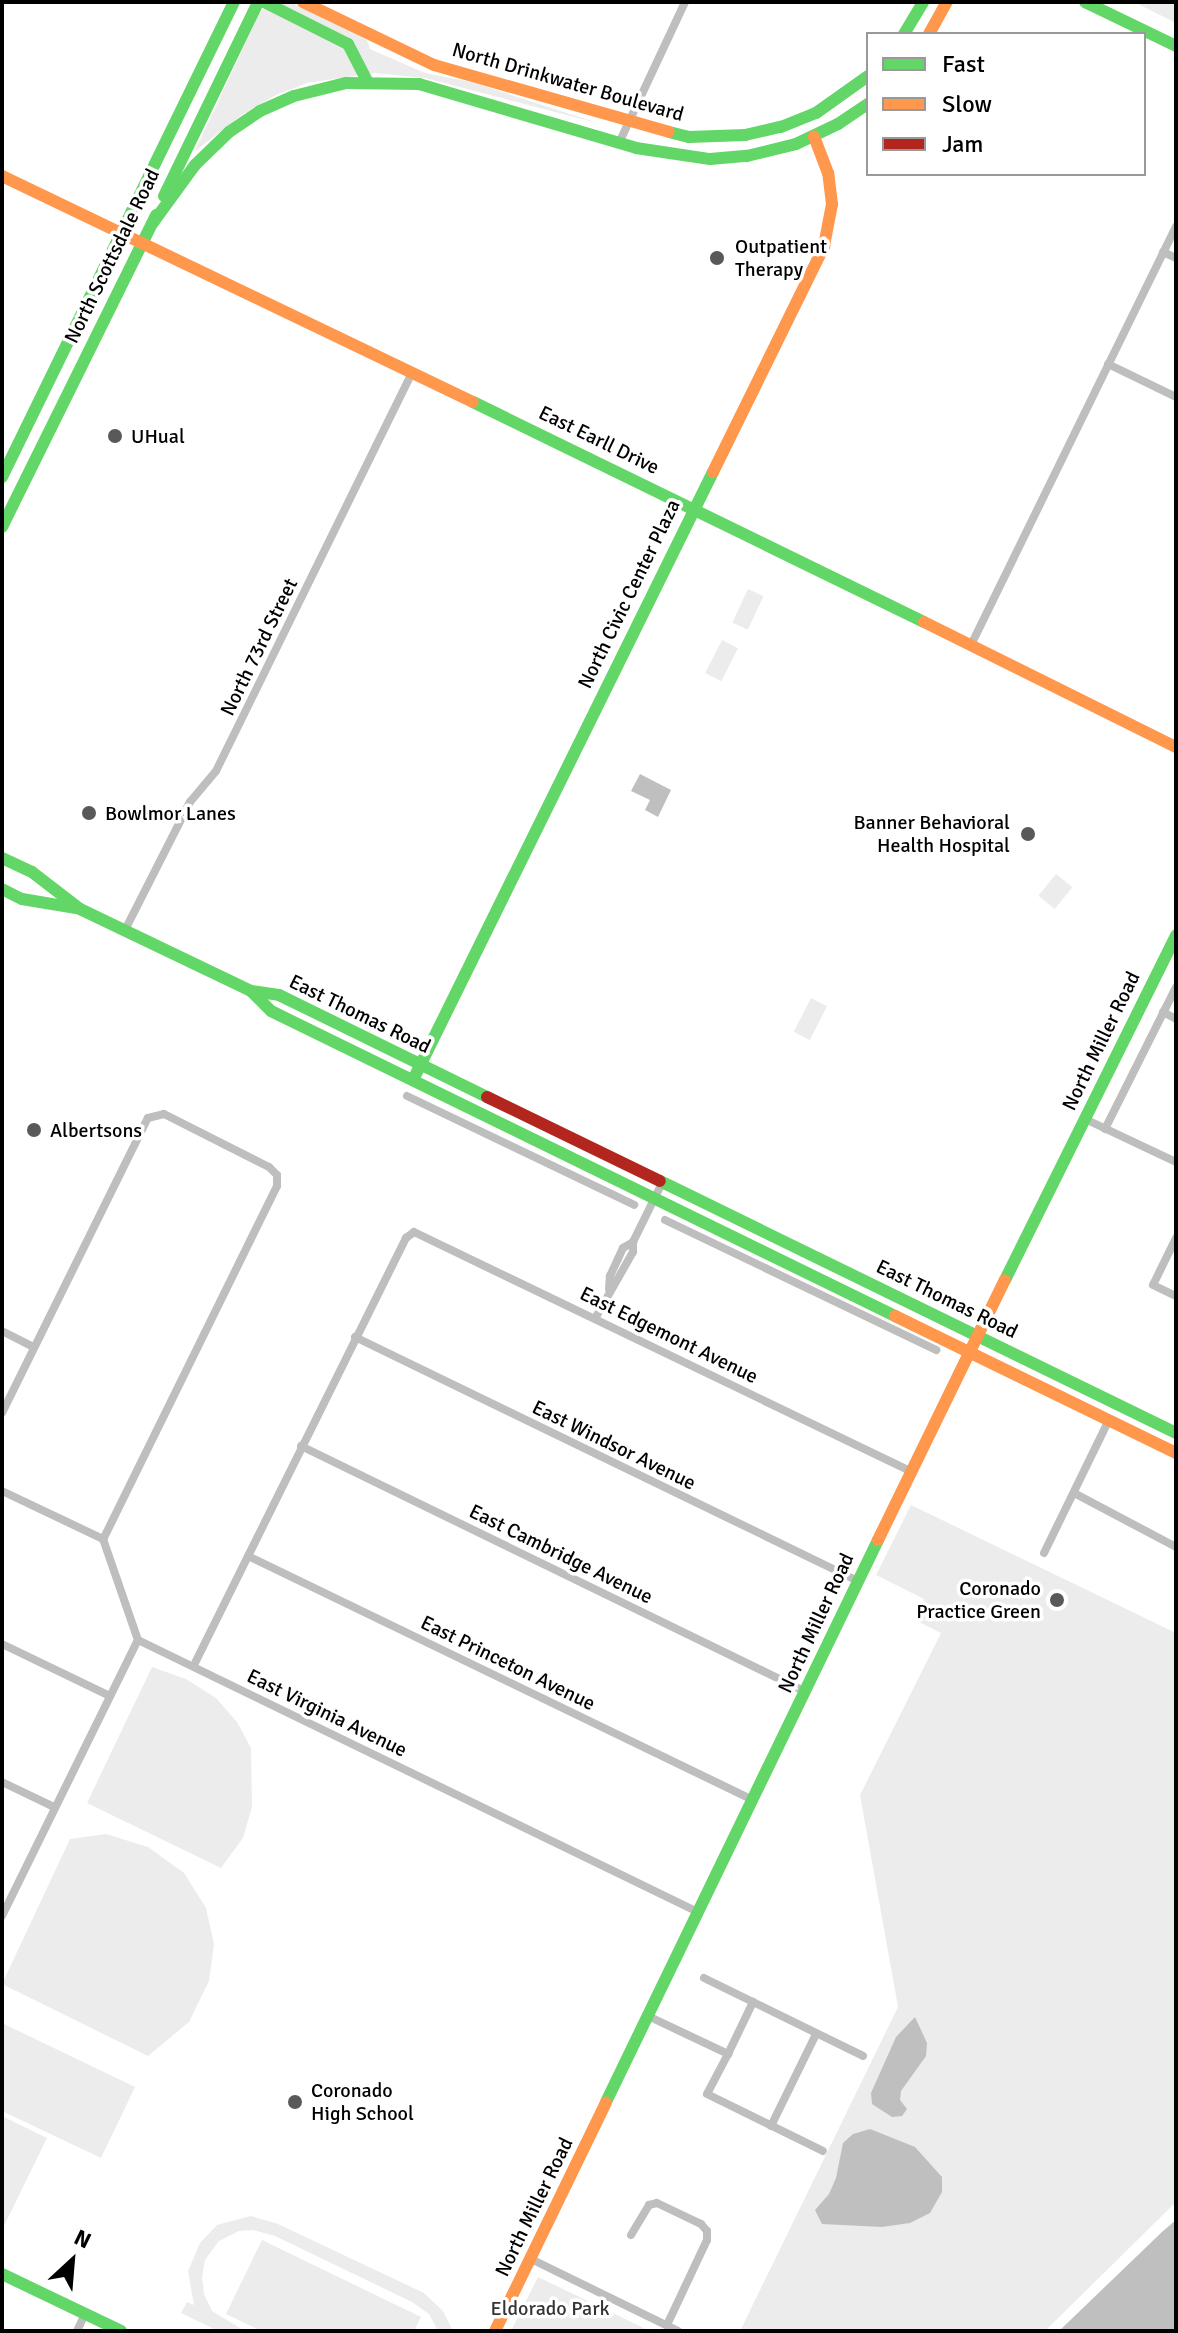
<!DOCTYPE html>
<html>
<head>
<meta charset="utf-8">
<style>
  body { margin:0 }
  #map { position:relative; width:1178px; height:2333px; overflow:hidden; background:#fff; font-family:Signika,sans-serif }
  div>[style] { position:absolute }
  .green>* { inset:0; background:#ececec; transform-origin:0 0 }
  .water>* { inset:0; background:#bfbfbf }
  .street>* { height:8px; margin:-4px; padding:0 4px; transform-origin:4px; border-radius:4px; background:#bebebe }
  .fast>* { height:12px; margin:-6px; padding:0 6px; transform-origin:6px; border-radius:6px; background:#63d668 }
  .slow>* { height:12px; margin:-6px; padding:0 6px; transform-origin:6px; border-radius:6px; background:#ff974d }
  .jam>* { height:12px; margin:-6px; padding:0 6px; transform-origin:6px; border-radius:6px; background:#b3261e }
  .dots>* { width:22px; height:22px; translate:-50% -50%; box-sizing:border-box; border:4px solid #fff; border-radius:50% }
  span { translate:-50% -50%; white-space:nowrap; text-align:center; line-height:1.15; -webkit-text-stroke:7px #fff; paint-order:stroke }
  .street-label { font-size:20px; color:#000 }
  .poi-label { font-size:20px; color:#000 }
  .left { translate:0 -50%; text-align:left }
  .right { translate:-100% -50%; text-align:right }
  .park-label { font-size:20px; color:#333 }
  .frame { position:absolute; inset:0; border:4px solid #000; pointer-events:none }
  .legend { position:absolute; left:866px; top:32px; width:280px; height:144px; box-sizing:border-box; background:#fff; border:2px solid #999; margin:0; padding:10px 14px; list-style:none; font-size:24px; color:#000 }
  .legend li { display:flex; align-items:center; gap:16px; height:40px }
  .legend b { width:40px; border:2px solid #999 }
  .north { position:absolute; left:32px; top:2221px; width:80px; height:80px; -webkit-text-stroke:6px #fff; paint-order:stroke; rotate:26deg; font-size:22px; font-weight:700; line-height:32px; text-align:center; color:#000 }
  .north::after { content:''; display:block; margin:auto; width:28px; height:36px; background:#000; clip-path:polygon(50% 0,100% 100%,50% 72%,0 100%) }
</style>
</head>
<body>
<div id="map">
  <div class="green">
    <i style="clip-path:polygon(270px 2px,291px 2px,367px 40px,370px 49px,425px 73px,471px 82px,601px 124px,425px 78px,374px 73px,307px 83px,276px 95px,243px 114px,195px 151px,259px 14px)"></i>
    <i style="clip-path:polygon(1134px 2px,1176px 2px,1176px 23px)"></i>
    <i style="left:748px;top:589px;width:17px;height:37px;rotate:25deg"></i>
    <i style="left:722px;top:640px;width:18px;height:37px;rotate:27deg"></i>
    <i style="left:1056px;top:874px;width:21px;height:28px;rotate:39deg"></i>
    <i style="left:811px;top:998px;width:18px;height:38px;rotate:27deg"></i>
    <i style="clip-path:polygon(911px 1505px,1176px 1633px,1176px 2202px,1045px 2331px,740px 2331px,898px 2007px,860px 1795px,941px 1633px,915px 1620px,924px 1599px,876px 1575px)"></i>
    <i style="clip-path:polygon(152px 1667px,186px 1679px,216px 1698px,237px 1722px,251px 1748px,252px 1807px,243px 1838px,221px 1868px,87px 1803px)"></i>
    <i style="clip-path:polygon(106px 1834px,148px 1847px,184px 1873px,206px 1908px,214px 1944px,209px 1981px,189px 2022px,148px 2056px,2px 1984px,70px 1839px)"></i>
    <i style="clip-path:polygon(2px 2023px,135px 2087px,101px 2158px,2px 2111px)"></i>
    <i style="clip-path:polygon(2px 2116px,47px 2138px,2px 2230px)"></i>
    <i style="clip-path:polygon(251px 2216px,278px 2224px,424px 2293px,443px 2311px,453px 2331px,438px 2331px,429px 2314px,412px 2302px,275px 2236px,253px 2230px,239px 2231px,219px 2241px,205px 2260px,202px 2277px,204px 2294px,212px 2311px,245px 2331px,218px 2331px,181px 2313px,187px 2302px,194px 2305px,188px 2271px,200px 2243px,217px 2225px)"></i>
    <i style="clip-path:polygon(262px 2240px,421px 2317px,414px 2331px,261px 2331px,226px 2314px)"></i>
    <i style="clip-path:polygon(538px 2277px,650px 2331px,511px 2331px)"></i>
  </div>
  <div class="water">
    <i style="clip-path:polygon(640px 774px,671px 790px,658px 817px,645px 810px,650px 800px,631px 791px)"></i>
    <i style="clip-path:polygon(915px 2017px,927px 2043px,926px 2056px,901px 2091px,900px 2100px,907px 2109px,902px 2116px,892px 2117px,872px 2104px,871px 2093px,896px 2037px)"></i>
    <i style="clip-path:polygon(870px 2129px,915px 2147px,942px 2177px,942px 2192px,930px 2213px,910px 2223px,882px 2227px,822px 2224px,815px 2210px,829px 2194px,836px 2178px,843px 2143px,853px 2134px)"></i>
    <i style="clip-path:polygon(1176px 2220px,1176px 2331px,1059px 2331px,1163px 2231px)"></i>
  </div>
  <div class="street">
    <i style="left:619px;top:143px;width:156px;rotate:-64.9deg"></i>
    <i style="left:1163px;top:252px;width:14px;rotate:25deg"></i>
    <i style="left:1108px;top:364px;width:76px;rotate:25.9deg"></i>
    <i style="left:971px;top:645px;width:466px;rotate:-63.9deg"></i>
    <i style="left:125px;top:930px;width:144px;rotate:-63.1deg"></i>
    <i style="left:190px;top:802px;width:40px;rotate:-50deg"></i>
    <i style="left:216px;top:771px;width:445px;rotate:-63.8deg"></i>
    <i style="left:1163px;top:1012px;width:15px;rotate:28deg"></i>
    <i style="left:407px;top:1096px;width:252px;rotate:25.6deg"></i>
    <i style="left:1085px;top:1119px;width:101px;rotate:25.3deg"></i>
    <i style="left:1105px;top:1129px;width:159px;rotate:-63.4deg"></i>
    <i style="left:665px;top:1220px;width:301px;rotate:25.6deg"></i>
    <i style="left:1176px;top:1238px;width:52px;rotate:116.1deg"></i>
    <i style="left:1153px;top:1285px;width:25px;rotate:26deg"></i>
    <i style="left:609px;top:1289px;width:13px;rotate:-86deg"></i>
    <i style="left:610px;top:1276px;width:19px;rotate:-65deg"></i>
    <i style="left:618px;top:1259px;width:12px;rotate:-66deg"></i>
    <i style="left:623px;top:1248px;width:12px;rotate:-31deg"></i>
    <i style="left:596px;top:1317px;width:75px;rotate:-60.4deg"></i>
    <i style="left:633px;top:1252px;width:10px;rotate:-90deg"></i>
    <i style="left:633px;top:1242px;width:66px;rotate:-63.8deg"></i>
    <i style="left:2px;top:1331px;width:36px;rotate:27deg"></i>
    <i style="left:355px;top:1337px;width:559px;rotate:25.88deg"></i>
    <i style="left:2px;top:1413px;width:329px;rotate:-63.7deg"></i>
    <i style="left:148px;top:1118px;width:16px;rotate:-14deg"></i>
    <i style="left:164px;top:1114px;width:118px;rotate:26.8deg"></i>
    <i style="left:269px;top:1167px;width:11px;rotate:45deg"></i>
    <i style="left:277px;top:1175px;width:11px;rotate:90deg"></i>
    <i style="left:277px;top:1186px;width:394px;rotate:116.2deg"></i>
    <i style="left:301px;top:1446px;width:562px;rotate:25.97deg"></i>
    <i style="left:2px;top:1491px;width:112px;rotate:25.4deg"></i>
    <i style="left:103px;top:1539px;width:107px;rotate:70.9deg"></i>
    <i style="left:138px;top:1640px;width:623px;rotate:25.91deg"></i>
    <i style="left:1074px;top:1493px;width:115px;rotate:27.9deg"></i>
    <i style="left:1044px;top:1553px;width:148px;rotate:-64deg"></i>
    <i style="left:248px;top:1556px;width:561px;rotate:25.79deg"></i>
    <i style="left:2px;top:1644px;width:120px;rotate:25.7deg"></i>
    <i style="left:194px;top:1665px;width:477px;rotate:-63.6deg"></i>
    <i style="left:406px;top:1238px;width:10px;rotate:-37deg"></i>
    <i style="left:414px;top:1232px;width:551px;rotate:25.73deg"></i>
    <i style="left:2px;top:1782px;width:58px;rotate:25.7deg"></i>
    <i style="left:2px;top:1916px;width:308px;rotate:-63.8deg"></i>
    <i style="left:704px;top:1978px;width:177px;rotate:26.1deg"></i>
    <i style="left:648px;top:2016px;width:89px;rotate:25.4deg"></i>
    <i style="left:728px;top:2054px;width:45px;rotate:117.7deg"></i>
    <i style="left:707px;top:2094px;width:129px;rotate:26.2deg"></i>
    <i style="left:728px;top:2054px;width:58px;rotate:-64.3deg"></i>
    <i style="left:771px;top:2126px;width:102px;rotate:-63.9deg"></i>
    <i style="left:631px;top:2235px;width:35px;rotate:-59deg"></i>
    <i style="left:649px;top:2205px;width:8px;rotate:-14deg"></i>
    <i style="left:657px;top:2203px;width:49px;rotate:25.5deg"></i>
    <i style="left:701px;top:2224px;width:9px;rotate:49deg"></i>
    <i style="left:707px;top:2231px;width:9px;rotate:90deg"></i>
    <i style="left:707px;top:2240px;width:94px;rotate:115.2deg"></i>
    <i style="left:531px;top:2259px;width:164px;rotate:26.1deg"></i>
    <i style="left:77px;top:2331px;width:19px;rotate:-65deg"></i>
  </div>
  <div class="fast">
    <i style="left:264px;top:2px;width:94px;rotate:26.6deg"></i>
    <i style="left:348px;top:44px;width:42px;rotate:62.8deg"></i>
    <i style="left:1085px;top:2px;width:101px;rotate:25.8deg"></i>
    <i style="left:904px;top:34px;width:37px;rotate:-59deg"></i>
    <i style="left:669px;top:132px;width:21px;rotate:14deg"></i>
    <i style="left:689px;top:137px;width:56px;rotate:-2deg"></i>
    <i style="left:745px;top:135px;width:37px;rotate:-13deg"></i>
    <i style="left:781px;top:127px;width:38px;rotate:-22deg"></i>
    <i style="left:816px;top:113px;width:64px;rotate:-35.4deg"></i>
    <i style="left:164px;top:196px;width:216px;rotate:-64.1deg"></i>
    <i style="left:152px;top:224px;width:73px;rotate:-53.9deg"></i>
    <i style="left:195px;top:165px;width:47px;rotate:-44.1deg"></i>
    <i style="left:229px;top:132px;width:37px;rotate:-34deg"></i>
    <i style="left:260px;top:111px;width:37px;rotate:-24deg"></i>
    <i style="left:294px;top:96px;width:54px;rotate:-14deg"></i>
    <i style="left:346px;top:83px;width:73px;rotate:0.8deg"></i>
    <i style="left:419px;top:84px;width:226px;rotate:16.4deg"></i>
    <i style="left:636px;top:148px;width:75px;rotate:8.5deg"></i>
    <i style="left:710px;top:159px;width:37px;rotate:-5deg"></i>
    <i style="left:747px;top:156px;width:50px;rotate:-13.8deg"></i>
    <i style="left:796px;top:144px;width:47px;rotate:-25.5deg"></i>
    <i style="left:838px;top:124px;width:36px;rotate:-34deg"></i>
    <i style="left:473px;top:402px;width:502px;rotate:26deg"></i>
    <i style="left:2px;top:477px;width:529px;rotate:-63.97deg"></i>
    <i style="left:2px;top:527px;width:348px;rotate:-63.7deg"></i>
    <i style="left:2px;top:858px;width:33px;rotate:25deg"></i>
    <i style="left:32px;top:872px;width:61px;rotate:37.6deg"></i>
    <i style="left:80px;top:909px;width:190px;rotate:25.6deg"></i>
    <i style="left:251px;top:991px;width:28px;rotate:8deg"></i>
    <i style="left:279px;top:995px;width:232px;rotate:26.1deg"></i>
    <i style="left:2px;top:889px;width:22px;rotate:27deg"></i>
    <i style="left:22px;top:899px;width:55px;rotate:9.5deg"></i>
    <i style="left:251px;top:991px;width:28px;rotate:45deg"></i>
    <i style="left:271px;top:1011px;width:695px;rotate:26.05deg"></i>
    <i style="left:413px;top:1080px;width:678px;rotate:-63.74deg"></i>
    <i style="left:660px;top:1181px;width:574px;rotate:26.03deg"></i>
    <i style="left:1005px;top:1280px;width:385px;rotate:-63.6deg"></i>
    <i style="left:606px;top:2102px;width:624px;rotate:-64.17deg"></i>
    <i style="left:2px;top:2274px;width:132px;rotate:25.6deg"></i>
  </div>
  <div class="slow">
    <i style="left:303px;top:2px;width:145px;rotate:25.7deg"></i>
    <i style="left:434px;top:65px;width:244px;rotate:15.9deg"></i>
    <i style="left:929px;top:34px;width:37px;rotate:-61deg"></i>
    <i style="left:2px;top:176px;width:522px;rotate:25.63deg"></i>
    <i style="left:713px;top:472px;width:252px;rotate:-63.8deg"></i>
    <i style="left:824px;top:246px;width:43px;rotate:-79.2deg"></i>
    <i style="left:832px;top:204px;width:31px;rotate:-97deg"></i>
    <i style="left:828px;top:173px;width:39px;rotate:-111deg"></i>
    <i style="left:924px;top:622px;width:281px;rotate:26.4deg"></i>
    <i style="left:895px;top:1316px;width:313px;rotate:26deg"></i>
    <i style="left:878px;top:1540px;width:289px;rotate:-64deg"></i>
    <i style="left:495px;top:2331px;width:254px;rotate:-64.1deg"></i>
  </div>
  <div class="jam">
    <i style="left:487px;top:1097px;width:192px;rotate:25.9deg"></i>
  </div>
  <div class="dots">
    <i style="left:717px;top:258px;background:#595959"></i>
    <i style="left:115px;top:436px;background:#595959"></i>
    <i style="left:89px;top:813px;background:#595959"></i>
    <i style="left:1028px;top:834px;background:#595959"></i>
    <i style="left:34px;top:1130px;background:#595959"></i>
    <i style="left:1057px;top:1600px;background:#595959"></i>
    <i style="left:295px;top:2102px;background:#595959"></i>
  </div>
  <div class="street-label">
    <span style="left:568px;top:82px;rotate:16deg">North Drinkwater Boulevard</span>
    <span style="left:112px;top:256px;rotate:-64deg">North Scottsdale Road</span>
    <span style="left:599px;top:440px;rotate:26deg">East Earll Drive</span>
    <span style="left:629px;top:594px;rotate:-64deg">North Civic Center Plaza</span>
    <span style="left:259px;top:647px;rotate:-64deg">North 73rd Street</span>
    <span style="left:360px;top:1014px;rotate:26deg">East Thomas Road</span>
    <span style="left:1101px;top:1041px;rotate:-64deg">North Miller Road</span>
    <span style="left:947px;top:1299px;rotate:26deg">East Thomas Road</span>
    <span style="left:669px;top:1335px;rotate:26deg">East Edgemont Avenue</span>
    <span style="left:614px;top:1445px;rotate:26deg">East Windsor Avenue</span>
    <span style="left:561px;top:1554px;rotate:26deg">East Cambridge Avenue</span>
    <span style="left:816px;top:1623px;rotate:-65deg">North Miller Road</span>
    <span style="left:508px;top:1663px;rotate:26deg">East Princeton Avenue</span>
    <span style="left:327px;top:1713px;rotate:26deg">East Virginia Avenue</span>
    <span style="left:534px;top:2207px;rotate:-64deg">North Miller Road</span>
  </div>
  <div class="poi-label">
    <span class="left" style="left:735px;top:258px">Outpatient<br>Therapy</span>
    <span class="left" style="left:131px;top:436px">UHual</span>
    <span class="left" style="left:105px;top:813px">Bowlmor Lanes</span>
    <span class="right" style="left:1010px;top:834px">Banner Behavioral<br>Health Hospital</span>
    <span class="left" style="left:50px;top:1130px">Albertsons</span>
    <span class="right" style="left:1041px;top:1600px">Coronado<br>Practice Green</span>
    <span class="left" style="left:311px;top:2102px">Coronado<br>High School</span>
  </div>
  <div class="park-label">
    <span style="left:550px;top:2308px">Eldorado Park</span>
  </div>
  <div class="frame"></div>
  <ul class="legend">
  <li><b style="height:10px;background:#63d668"></b>Fast</li>
  <li><b style="height:10px;background:#ff974d"></b>Slow</li>
  <li><b style="height:10px;background:#b3261e"></b>Jam</li>
  </ul>
  <div class="north">N</div>
</div>
</body>
</html>
